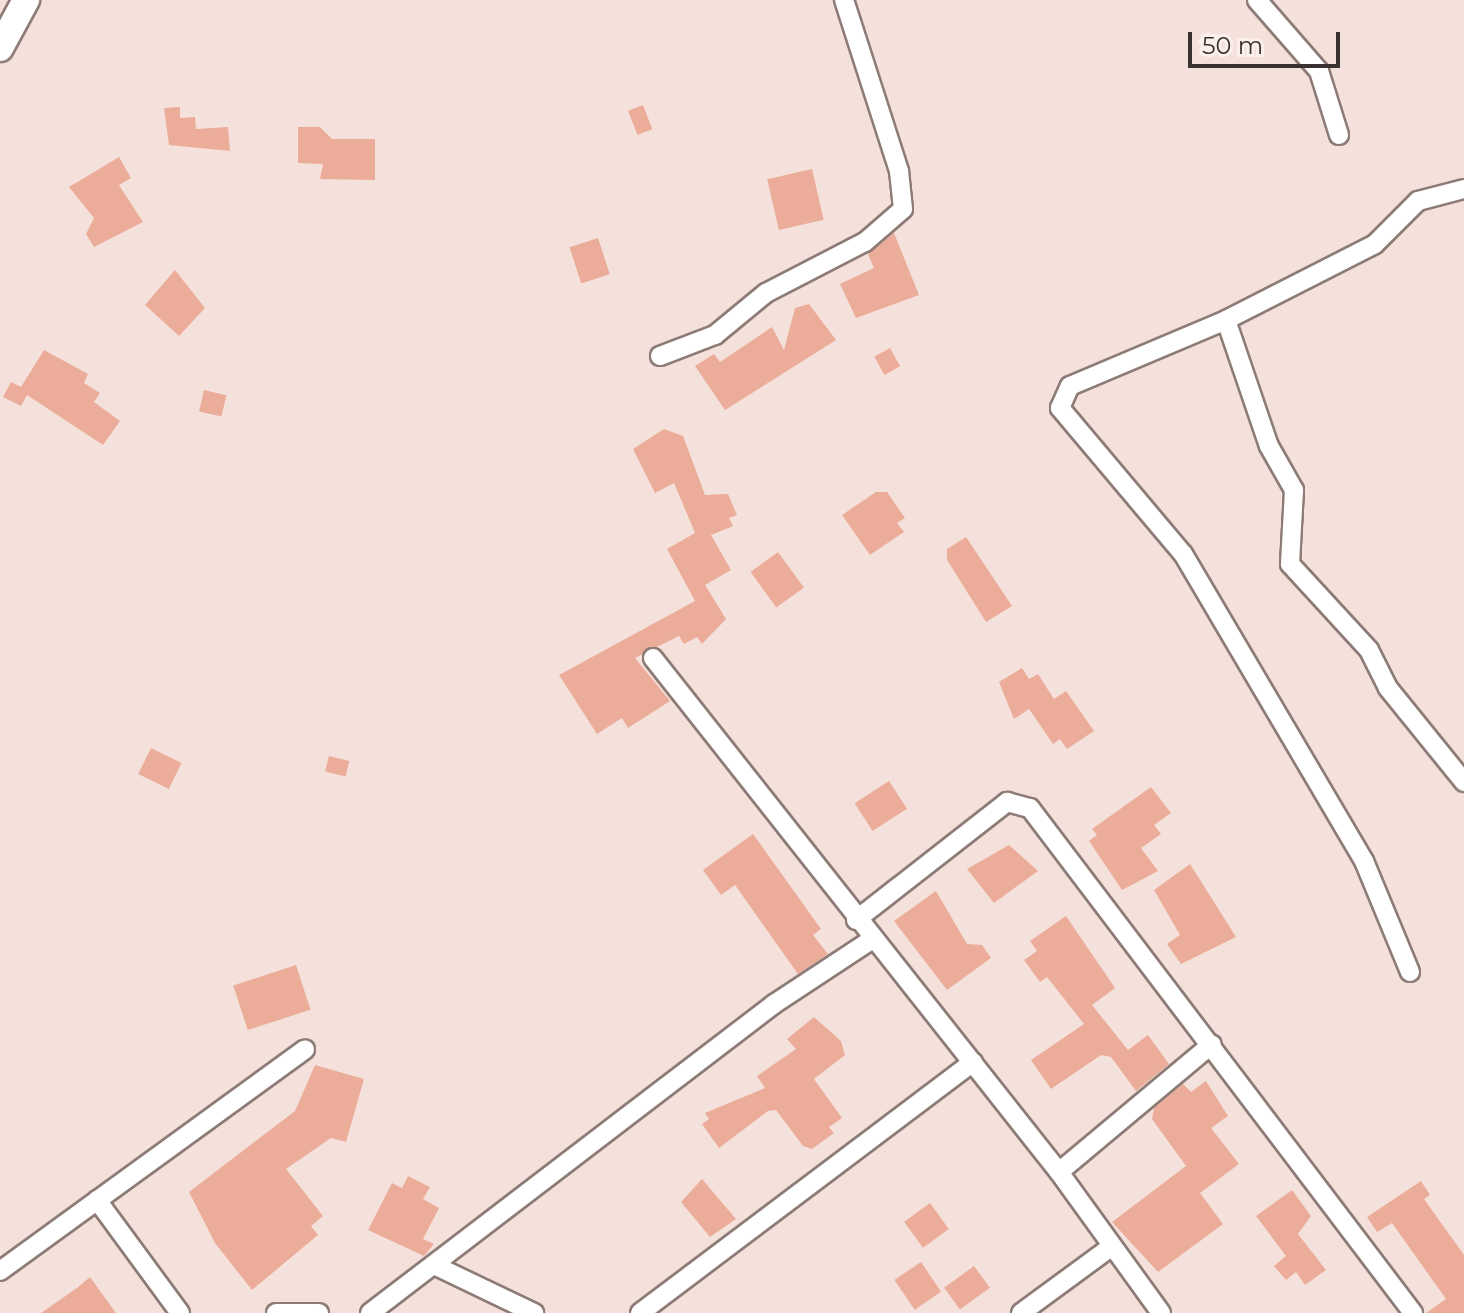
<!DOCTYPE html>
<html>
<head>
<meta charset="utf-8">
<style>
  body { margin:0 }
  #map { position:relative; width:1464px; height:1313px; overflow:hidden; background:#f5e1db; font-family:Montserrat,sans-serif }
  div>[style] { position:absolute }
  .building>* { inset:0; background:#ebad99; transform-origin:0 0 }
  .roads { filter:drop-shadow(2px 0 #8d7b76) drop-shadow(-2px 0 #8d7b76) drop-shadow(0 2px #8d7b76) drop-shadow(0 -2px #8d7b76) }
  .street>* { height:18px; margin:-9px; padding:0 9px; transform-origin:9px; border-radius:9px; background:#fff }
  .secondary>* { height:26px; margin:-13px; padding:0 13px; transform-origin:13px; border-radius:13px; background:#fff }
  span { translate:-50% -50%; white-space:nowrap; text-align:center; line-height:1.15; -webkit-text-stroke:7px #fcf0ec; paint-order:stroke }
  .scale { position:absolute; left:1188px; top:32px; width:152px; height:36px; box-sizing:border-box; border:4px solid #39312f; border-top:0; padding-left:10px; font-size:24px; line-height:28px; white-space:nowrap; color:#39312f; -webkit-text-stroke:6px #fcf0ec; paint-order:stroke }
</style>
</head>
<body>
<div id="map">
  <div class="building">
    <i style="left:643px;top:105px;width:26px;height:16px;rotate:69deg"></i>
    <i style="clip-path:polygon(180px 107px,180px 118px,195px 117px,196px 129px,228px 127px,230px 151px,169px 145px,164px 108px)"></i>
    <i style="clip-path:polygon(298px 127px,320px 127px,332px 139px,375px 139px,375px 180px,320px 179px,323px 164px,298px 163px)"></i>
    <i style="clip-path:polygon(119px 157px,131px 178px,119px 185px,143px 222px,94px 247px,86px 234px,94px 218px,69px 187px)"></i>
    <i style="left:812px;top:169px;width:52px;height:46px;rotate:77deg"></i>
    <i style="clip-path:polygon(894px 233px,919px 295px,856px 318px,840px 284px,874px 268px,868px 254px)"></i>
    <i style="left:598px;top:238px;width:38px;height:30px;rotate:72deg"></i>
    <i style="clip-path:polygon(175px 270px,205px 308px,179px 336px,145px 305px)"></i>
    <i style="clip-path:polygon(809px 304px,836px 340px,725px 410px,695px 366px,714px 354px,720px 362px,772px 327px,784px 350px,795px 308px)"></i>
    <i style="left:890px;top:348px;width:21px;height:18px;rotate:61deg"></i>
    <i style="clip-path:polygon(44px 350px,88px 374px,84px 383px,100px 393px,94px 402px,120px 421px,103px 445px,27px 395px,21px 406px,3px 397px,11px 382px,21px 387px)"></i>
    <i style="left:204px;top:390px;width:23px;height:22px;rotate:13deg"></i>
    <i style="clip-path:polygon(664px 429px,683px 436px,705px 495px,728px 494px,737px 515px,729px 518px,733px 526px,711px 535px,731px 570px,705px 585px,726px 619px,702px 644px,697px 637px,684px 644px,679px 636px,635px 658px,670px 701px,628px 728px,622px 718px,597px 734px,559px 675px,695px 601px,667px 549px,695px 533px,674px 483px,655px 493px,633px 449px)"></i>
    <i style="clip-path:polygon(876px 492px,887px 492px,905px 518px,897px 523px,904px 532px,870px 555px,842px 515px)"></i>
    <i style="clip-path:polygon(966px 537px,1012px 606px,986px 622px,947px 560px,947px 549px)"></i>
    <i style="left:778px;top:552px;width:44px;height:34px;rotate:54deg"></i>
    <i style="clip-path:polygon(1022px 668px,1029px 679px,1038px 674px,1054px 699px,1066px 691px,1094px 731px,1067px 749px,1060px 739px,1053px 744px,1029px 709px,1014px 719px,999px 682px)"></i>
    <i style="left:151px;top:748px;width:34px;height:29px;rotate:26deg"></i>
    <i style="left:329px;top:756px;width:21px;height:16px;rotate:14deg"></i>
    <i style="left:889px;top:781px;width:33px;height:41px;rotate:57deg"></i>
    <i style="clip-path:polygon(1151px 787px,1171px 813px,1154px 825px,1161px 834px,1141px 848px,1158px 871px,1122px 890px,1089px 841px,1097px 835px,1092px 829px)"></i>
    <i style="clip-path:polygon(753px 834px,821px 929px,813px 935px,828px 954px,798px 974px,735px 885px,721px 895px,703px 870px)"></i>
    <i style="clip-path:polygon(1009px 845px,1038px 871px,994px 903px,967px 869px)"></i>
    <i style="clip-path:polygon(1190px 864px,1236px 937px,1181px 964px,1167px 944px,1180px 935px,1154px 890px)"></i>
    <i style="clip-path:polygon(936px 891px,967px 944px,982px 945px,991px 958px,947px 990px,894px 921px)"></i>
    <i style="clip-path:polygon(1066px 916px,1115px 988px,1092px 1005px,1128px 1050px,1148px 1035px,1169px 1064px,1136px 1091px,1111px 1057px,1101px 1055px,1051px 1089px,1031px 1060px,1084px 1024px,1047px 977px,1040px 982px,1024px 960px,1037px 951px,1030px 941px)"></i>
    <i style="left:296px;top:965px;width:47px;height:66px;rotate:72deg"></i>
    <i style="clip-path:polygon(814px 1017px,841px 1041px,845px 1055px,814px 1079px,842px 1118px,829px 1127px,834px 1133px,812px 1149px,803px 1146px,776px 1110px,768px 1111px,719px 1148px,702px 1124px,709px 1119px,705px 1113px,765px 1088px,757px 1076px,796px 1049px,787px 1039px)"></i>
    <i style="clip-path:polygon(315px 1065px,364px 1079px,346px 1142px,331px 1138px,286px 1169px,323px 1216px,311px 1226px,318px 1235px,252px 1290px,215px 1243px,189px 1192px,295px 1111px)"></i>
    <i style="clip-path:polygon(1206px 1081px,1228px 1116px,1211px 1128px,1239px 1164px,1200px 1193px,1223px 1224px,1158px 1272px,1112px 1222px,1186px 1166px,1152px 1119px,1154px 1108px,1183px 1084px,1191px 1092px)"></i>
    <i style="clip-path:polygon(408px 1176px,430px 1187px,423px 1199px,439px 1208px,423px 1239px,434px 1244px,424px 1256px,368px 1230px,392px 1183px,402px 1188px)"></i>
    <i style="clip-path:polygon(702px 1179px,736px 1219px,710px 1237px,681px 1202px)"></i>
    <i style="clip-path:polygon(1421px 1181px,1430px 1195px,1424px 1199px,1464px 1255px,1464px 1313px,1426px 1313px,1446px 1299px,1392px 1223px,1377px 1232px,1367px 1217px)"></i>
    <i style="clip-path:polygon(1292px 1190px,1311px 1216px,1298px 1234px,1326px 1270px,1305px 1285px,1296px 1272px,1286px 1280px,1274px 1266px,1286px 1256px,1256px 1216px)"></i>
    <i style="left:930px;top:1203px;width:32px;height:32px;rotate:54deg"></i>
    <i style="left:921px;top:1262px;width:36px;height:32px;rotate:56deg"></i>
    <i style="left:974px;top:1266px;width:27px;height:37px;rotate:54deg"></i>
    <i style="clip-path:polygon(90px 1277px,116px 1313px,41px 1313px,77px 1288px)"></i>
  </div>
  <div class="roads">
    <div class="street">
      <i style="left:1257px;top:0;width:94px;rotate:48.9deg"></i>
      <i style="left:1319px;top:71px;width:67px;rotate:72.6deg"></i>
      <i style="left:1226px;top:320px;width:133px;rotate:71.2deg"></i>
      <i style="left:1269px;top:446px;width:51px;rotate:60.4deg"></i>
      <i style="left:1294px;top:490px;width:74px;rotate:93.1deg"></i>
      <i style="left:1290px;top:564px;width:117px;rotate:47.4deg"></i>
      <i style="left:1369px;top:650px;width:42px;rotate:63.4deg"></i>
      <i style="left:1388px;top:688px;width:121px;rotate:51deg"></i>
      <i style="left:660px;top:356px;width:59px;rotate:-20.9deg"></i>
      <i style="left:715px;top:335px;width:66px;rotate:-39.5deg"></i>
      <i style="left:766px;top:293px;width:111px;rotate:-27.3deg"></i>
      <i style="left:865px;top:242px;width:50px;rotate:-41deg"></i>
      <i style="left:903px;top:209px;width:38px;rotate:-96deg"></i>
      <i style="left:899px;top:171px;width:180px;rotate:-107.8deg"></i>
      <i style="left:653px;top:658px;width:655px;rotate:51.7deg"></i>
      <i style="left:1059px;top:1172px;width:174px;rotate:54.1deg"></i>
      <i style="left:856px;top:920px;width:192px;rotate:-38deg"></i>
      <i style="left:1007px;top:802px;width:24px;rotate:15deg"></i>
      <i style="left:1030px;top:808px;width:634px;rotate:52.82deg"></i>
      <i style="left:1410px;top:972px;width:120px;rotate:-112.5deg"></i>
      <i style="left:1364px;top:861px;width:356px;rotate:-120.5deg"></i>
      <i style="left:1183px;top:554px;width:191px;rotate:-130.1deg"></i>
      <i style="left:1060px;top:408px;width:24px;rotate:-66deg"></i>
      <i style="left:1070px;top:386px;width:169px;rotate:-22.9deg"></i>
      <i style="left:1226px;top:320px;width:167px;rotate:-27deg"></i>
      <i style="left:1375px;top:244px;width:61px;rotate:-45deg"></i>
      <i style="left:1418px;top:201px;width:48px;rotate:-14.6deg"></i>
      <i style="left:1059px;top:1172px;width:199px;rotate:-39.9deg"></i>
      <i style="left:97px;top:1200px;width:140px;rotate:53.7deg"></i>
      <i style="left:436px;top:1266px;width:109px;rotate:25.6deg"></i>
      <i style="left:0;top:1271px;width:377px;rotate:-36deg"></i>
      <i style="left:276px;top:1313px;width:43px"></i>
      <i style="left:370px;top:1313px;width:509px;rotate:-37.41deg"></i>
      <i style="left:774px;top:1004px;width:116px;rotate:-33.4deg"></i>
      <i style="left:640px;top:1313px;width:417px;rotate:-37deg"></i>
      <i style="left:1021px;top:1313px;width:112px;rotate:-36.3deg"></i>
    </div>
    <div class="secondary">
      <i style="left:0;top:48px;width:55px;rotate:-61.6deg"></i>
    </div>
  </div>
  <div class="scale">50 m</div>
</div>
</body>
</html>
